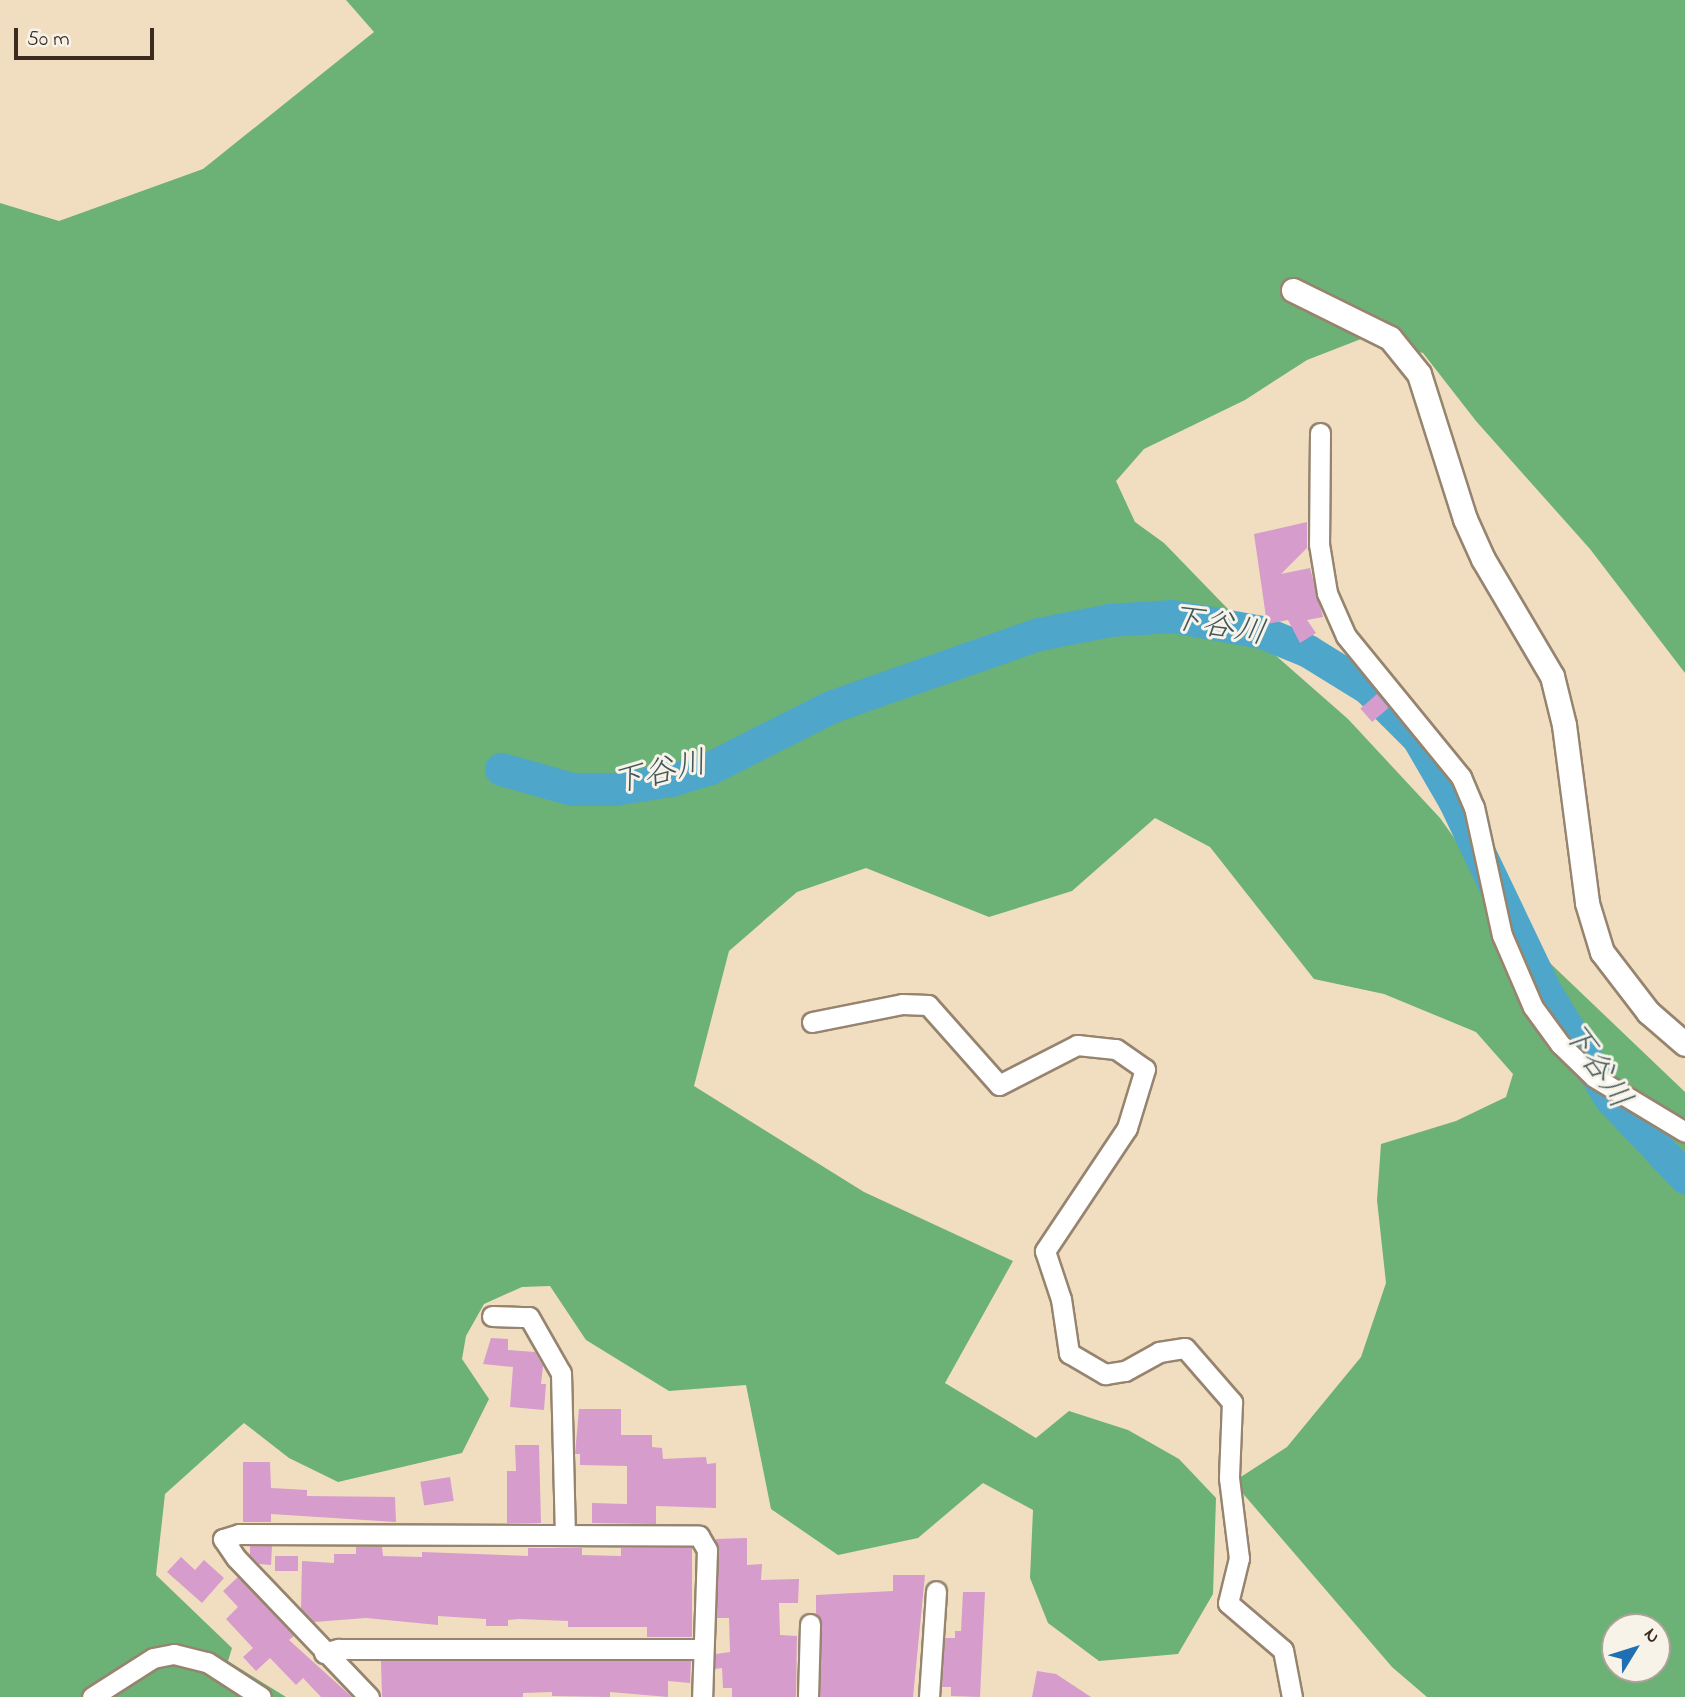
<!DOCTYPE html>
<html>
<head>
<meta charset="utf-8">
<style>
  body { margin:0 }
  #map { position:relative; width:1685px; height:1697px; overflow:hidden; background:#f1dec0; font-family:"Indie Flower","Klee One",sans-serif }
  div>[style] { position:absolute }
  .forest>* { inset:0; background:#6cb176 }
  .river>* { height:33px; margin:-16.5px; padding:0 16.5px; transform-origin:16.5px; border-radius:16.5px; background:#4ea7cb }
  .building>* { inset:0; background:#d59ccc; transform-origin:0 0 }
  .roads { filter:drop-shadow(2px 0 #96846f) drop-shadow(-2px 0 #96846f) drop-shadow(0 2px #96846f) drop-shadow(0 -2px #96846f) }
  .minor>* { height:19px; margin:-9.5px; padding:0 9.5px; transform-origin:9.5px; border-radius:9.5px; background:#fff }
  .tertiary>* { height:23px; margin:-11.5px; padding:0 11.5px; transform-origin:11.5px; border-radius:11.5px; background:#fff }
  span { translate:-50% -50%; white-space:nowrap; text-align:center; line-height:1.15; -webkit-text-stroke:6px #f7f3e8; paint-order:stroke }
  .water-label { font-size:32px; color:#42565b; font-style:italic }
  .north { position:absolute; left:1601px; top:1613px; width:70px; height:70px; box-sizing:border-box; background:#f7f3e8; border:2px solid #aca397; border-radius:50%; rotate:52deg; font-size:19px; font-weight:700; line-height:28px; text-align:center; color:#3b2a1e }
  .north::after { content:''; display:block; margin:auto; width:24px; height:32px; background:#1f6fb2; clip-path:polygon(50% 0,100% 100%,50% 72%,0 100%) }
  .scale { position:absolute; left:14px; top:28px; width:140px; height:32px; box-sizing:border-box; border:4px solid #3b2a1e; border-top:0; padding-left:9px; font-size:21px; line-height:24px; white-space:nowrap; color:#3b2a1e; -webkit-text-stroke:5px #f7f3e8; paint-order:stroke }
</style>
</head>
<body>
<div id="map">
  <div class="forest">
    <i style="clip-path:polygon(evenodd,346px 0,1685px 0,1685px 673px,1590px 549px,1476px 421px,1423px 353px,1361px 339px,1307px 360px,1245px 400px,1144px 449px,1116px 481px,1135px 522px,1164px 543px,1258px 640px,1348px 719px,1440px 818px,1529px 943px,1685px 1092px,1685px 1697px,1427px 1697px,1392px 1667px,1233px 1482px,1287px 1447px,1361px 1357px,1386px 1283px,1377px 1200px,1381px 1144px,1456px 1121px,1506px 1097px,1513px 1074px,1476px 1032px,1384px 994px,1314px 979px,1210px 847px,1155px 818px,1072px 891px,989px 917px,866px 868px,797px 892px,729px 951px,694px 1086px,864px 1192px,1013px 1261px,945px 1383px,1036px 1438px,1069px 1411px,1128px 1430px,1179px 1459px,1216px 1498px,1213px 1594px,1178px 1654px,1099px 1661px,1048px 1623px,1030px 1578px,1033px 1510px,983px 1483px,918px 1538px,838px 1555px,771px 1509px,746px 1385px,669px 1391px,586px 1340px,550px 1286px,522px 1287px,484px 1304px,466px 1336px,462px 1359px,489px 1399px,462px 1453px,338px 1482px,289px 1458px,244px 1423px,165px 1494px,156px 1575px,232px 1648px,228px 1661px,286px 1697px,0 1697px,0 203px,59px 221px,203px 169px,374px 32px,346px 0,1615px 1627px,1657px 1627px,1657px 1669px,1615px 1669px,1615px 1627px)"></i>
  </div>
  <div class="river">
    <i style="left:501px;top:769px;width:74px;rotate:15.7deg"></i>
    <i style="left:572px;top:789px;width:42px"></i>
    <i style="left:614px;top:789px;width:58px;rotate:-9deg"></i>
    <i style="left:671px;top:780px;width:41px;rotate:-17.1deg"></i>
    <i style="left:710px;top:768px;width:135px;rotate:-26.9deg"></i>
    <i style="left:830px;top:707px;width:221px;rotate:-19.3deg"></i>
    <i style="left:1039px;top:634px;width:72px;rotate:-11.2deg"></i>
    <i style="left:1110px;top:620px;width:62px;rotate:-3.7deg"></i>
    <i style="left:1172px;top:616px;width:91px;rotate:10.1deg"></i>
    <i style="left:1262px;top:632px;width:50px;rotate:22.4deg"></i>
    <i style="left:1308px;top:651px;width:70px;rotate:31.7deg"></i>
    <i style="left:1368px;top:688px;width:71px;rotate:45deg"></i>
    <i style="left:1418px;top:738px;width:72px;rotate:59.9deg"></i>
    <i style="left:1454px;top:800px;width:212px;rotate:64.5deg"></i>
    <i style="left:1545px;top:991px;width:127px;rotate:58.6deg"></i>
    <i style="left:1611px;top:1099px;width:108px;rotate:46.5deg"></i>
  </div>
  <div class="building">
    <i style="clip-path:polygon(1307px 522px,1307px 548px,1281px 574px,1310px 568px,1323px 617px,1307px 620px,1316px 633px,1300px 643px,1288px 620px,1267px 624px,1254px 534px)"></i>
    <i style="left:1377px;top:694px;width:18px;height:22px;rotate:49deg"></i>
    <i style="clip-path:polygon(491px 1338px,508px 1339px,508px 1350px,535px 1352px,543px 1366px,541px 1384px,546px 1384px,544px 1410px,510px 1407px,513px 1367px,483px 1364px)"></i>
    <i style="clip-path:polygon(579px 1409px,621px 1409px,621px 1435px,652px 1435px,652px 1447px,662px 1448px,663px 1459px,706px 1457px,707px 1464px,716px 1463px,716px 1508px,656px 1506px,656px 1524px,592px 1523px,592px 1503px,627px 1504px,627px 1466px,580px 1465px,580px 1454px,575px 1454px)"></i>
    <i style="clip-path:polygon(515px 1445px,539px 1445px,541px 1523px,507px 1523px,507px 1471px,516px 1471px)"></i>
    <i style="clip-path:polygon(243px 1462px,270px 1462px,271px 1488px,307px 1490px,307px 1496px,395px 1497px,396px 1522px,271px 1514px,271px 1522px,243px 1522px)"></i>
    <i style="left:450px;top:1477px;width:24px;height:30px;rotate:81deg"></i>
    <i style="clip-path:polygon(747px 1538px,747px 1565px,762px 1564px,761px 1580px,799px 1579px,798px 1603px,779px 1603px,780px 1635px,797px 1636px,796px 1697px,732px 1697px,732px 1688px,723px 1688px,722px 1668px,715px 1669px,716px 1654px,730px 1652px,729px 1618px,717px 1618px,716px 1539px)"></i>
    <i style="clip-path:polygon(250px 1546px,272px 1546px,271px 1565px,259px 1564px,250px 1555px)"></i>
    <i style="clip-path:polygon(356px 1547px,382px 1547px,383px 1556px,422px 1557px,422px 1552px,528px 1556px,528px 1548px,582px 1548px,582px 1555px,621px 1556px,621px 1548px,692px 1548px,692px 1637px,647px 1637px,647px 1627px,568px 1627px,568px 1621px,519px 1619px,508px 1620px,508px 1626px,486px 1626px,486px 1619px,438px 1616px,438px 1625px,366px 1618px,314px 1622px,301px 1609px,302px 1561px,334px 1563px,334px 1554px,356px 1554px)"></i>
    <i style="left:275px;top:1556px;width:23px;height:15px"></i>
    <i style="clip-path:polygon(181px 1557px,195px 1570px,204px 1560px,224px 1578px,202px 1603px,167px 1572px)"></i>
    <i style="clip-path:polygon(893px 1575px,925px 1575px,913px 1697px,820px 1697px,822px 1624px,816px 1613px,816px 1595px,893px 1591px)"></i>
    <i style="clip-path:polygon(238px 1577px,294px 1636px,289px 1640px,352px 1697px,321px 1697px,303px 1678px,296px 1685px,270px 1658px,256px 1671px,243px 1657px,253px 1648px,226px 1619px,238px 1607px,223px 1591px)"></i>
    <i style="clip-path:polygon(963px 1592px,985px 1592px,980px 1697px,951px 1696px,951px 1687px,942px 1687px,945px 1638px,955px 1638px,955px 1631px,961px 1631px)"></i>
    <i style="clip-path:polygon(381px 1661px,691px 1661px,690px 1683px,668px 1681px,668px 1697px,610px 1692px,610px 1697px,552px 1696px,552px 1692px,523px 1693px,523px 1697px,382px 1697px)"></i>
    <i style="clip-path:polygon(1037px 1671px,1056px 1674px,1091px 1697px,1032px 1697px)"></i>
  </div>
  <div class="roads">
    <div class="minor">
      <i style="left:1320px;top:433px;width:111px;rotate:90.5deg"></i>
      <i style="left:1319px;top:544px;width:50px;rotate:80.7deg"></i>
      <i style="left:1327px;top:593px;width:47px;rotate:66.2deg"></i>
      <i style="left:1346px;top:636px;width:182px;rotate:50.8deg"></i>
      <i style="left:1461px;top:777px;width:33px;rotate:67deg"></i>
      <i style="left:1474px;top:807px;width:131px;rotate:77.7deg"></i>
      <i style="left:1502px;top:935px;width:78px;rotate:66.7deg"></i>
      <i style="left:1533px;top:1007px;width:46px;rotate:53.9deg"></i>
      <i style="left:1560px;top:1044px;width:47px;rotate:44.1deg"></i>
      <i style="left:1594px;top:1077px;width:106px;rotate:31.1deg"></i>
      <i style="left:812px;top:1022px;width:92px;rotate:-11.3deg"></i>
      <i style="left:902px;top:1004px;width:26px;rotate:2deg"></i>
      <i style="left:928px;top:1005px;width:107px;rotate:48.4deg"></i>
      <i style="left:999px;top:1085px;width:88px;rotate:-27.1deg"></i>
      <i style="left:1077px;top:1045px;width:39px;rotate:6deg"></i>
      <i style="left:1116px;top:1049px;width:35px;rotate:35deg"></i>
      <i style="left:1145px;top:1069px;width:62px;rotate:107deg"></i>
      <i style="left:1127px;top:1128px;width:148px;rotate:123.7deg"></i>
      <i style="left:1045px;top:1251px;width:51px;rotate:71.6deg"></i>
      <i style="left:1061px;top:1299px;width:55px;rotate:81.6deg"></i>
      <i style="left:1069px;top:1353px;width:42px;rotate:30.3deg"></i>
      <i style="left:1105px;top:1374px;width:20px;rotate:-9deg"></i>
      <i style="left:1125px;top:1371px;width:39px;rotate:-29deg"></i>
      <i style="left:1159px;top:1352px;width:26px;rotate:-9deg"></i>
      <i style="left:1185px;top:1348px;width:72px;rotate:49deg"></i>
      <i style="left:1232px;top:1402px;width:76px;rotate:92.3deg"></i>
      <i style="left:1229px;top:1478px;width:81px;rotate:82.9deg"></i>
      <i style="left:1239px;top:1558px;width:46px;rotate:103.7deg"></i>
      <i style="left:1228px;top:1603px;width:72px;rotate:40.5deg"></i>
      <i style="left:1283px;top:1650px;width:48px;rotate:79.2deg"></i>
      <i style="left:492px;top:1316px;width:37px;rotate:2deg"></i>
      <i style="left:529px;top:1317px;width:64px;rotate:60.3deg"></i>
      <i style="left:561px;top:1373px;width:161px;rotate:88.6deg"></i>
      <i style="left:324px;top:1653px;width:15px;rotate:-16deg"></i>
      <i style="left:338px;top:1649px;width:364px"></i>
      <i style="left:92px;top:1697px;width:72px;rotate:-32.6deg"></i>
      <i style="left:153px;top:1658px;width:21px;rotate:-11deg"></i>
      <i style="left:174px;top:1654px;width:34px;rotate:14deg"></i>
      <i style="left:207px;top:1662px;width:64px;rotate:32.9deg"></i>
      <i style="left:369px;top:1697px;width:192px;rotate:-133.7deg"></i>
      <i style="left:236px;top:1558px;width:23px;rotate:-124deg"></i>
      <i style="left:223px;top:1539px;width:17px;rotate:-17deg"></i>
      <i style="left:239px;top:1534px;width:460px;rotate:0.2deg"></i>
      <i style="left:699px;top:1536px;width:16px;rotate:60deg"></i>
      <i style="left:707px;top:1550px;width:147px;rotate:91.9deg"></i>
      <i style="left:808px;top:1697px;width:73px;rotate:-88.4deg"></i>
      <i style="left:929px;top:1697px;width:106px;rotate:-86.2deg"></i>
    </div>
    <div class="tertiary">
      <i style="left:1293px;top:290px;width:108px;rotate:26.3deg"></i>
      <i style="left:1390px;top:338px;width:46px;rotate:51.1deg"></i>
      <i style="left:1419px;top:374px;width:152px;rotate:72.4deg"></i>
      <i style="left:1465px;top:519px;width:44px;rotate:65.8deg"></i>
      <i style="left:1483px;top:559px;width:136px;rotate:59.5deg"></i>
      <i style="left:1552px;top:676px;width:50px;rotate:76.2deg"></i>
      <i style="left:1564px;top:725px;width:179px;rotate:82.6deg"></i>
      <i style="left:1587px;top:903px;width:51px;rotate:73deg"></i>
      <i style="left:1602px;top:952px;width:76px;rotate:52.5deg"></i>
      <i style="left:1648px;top:1012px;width:49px;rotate:40.9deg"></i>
    </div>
  </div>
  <div class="water-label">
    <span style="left:1218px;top:628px;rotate:10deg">下谷川</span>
    <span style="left:660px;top:775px;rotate:-13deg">下谷川</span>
    <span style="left:1595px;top:1067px;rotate:56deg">下谷川</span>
  </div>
  <div class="north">N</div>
  <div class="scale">50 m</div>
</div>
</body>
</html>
